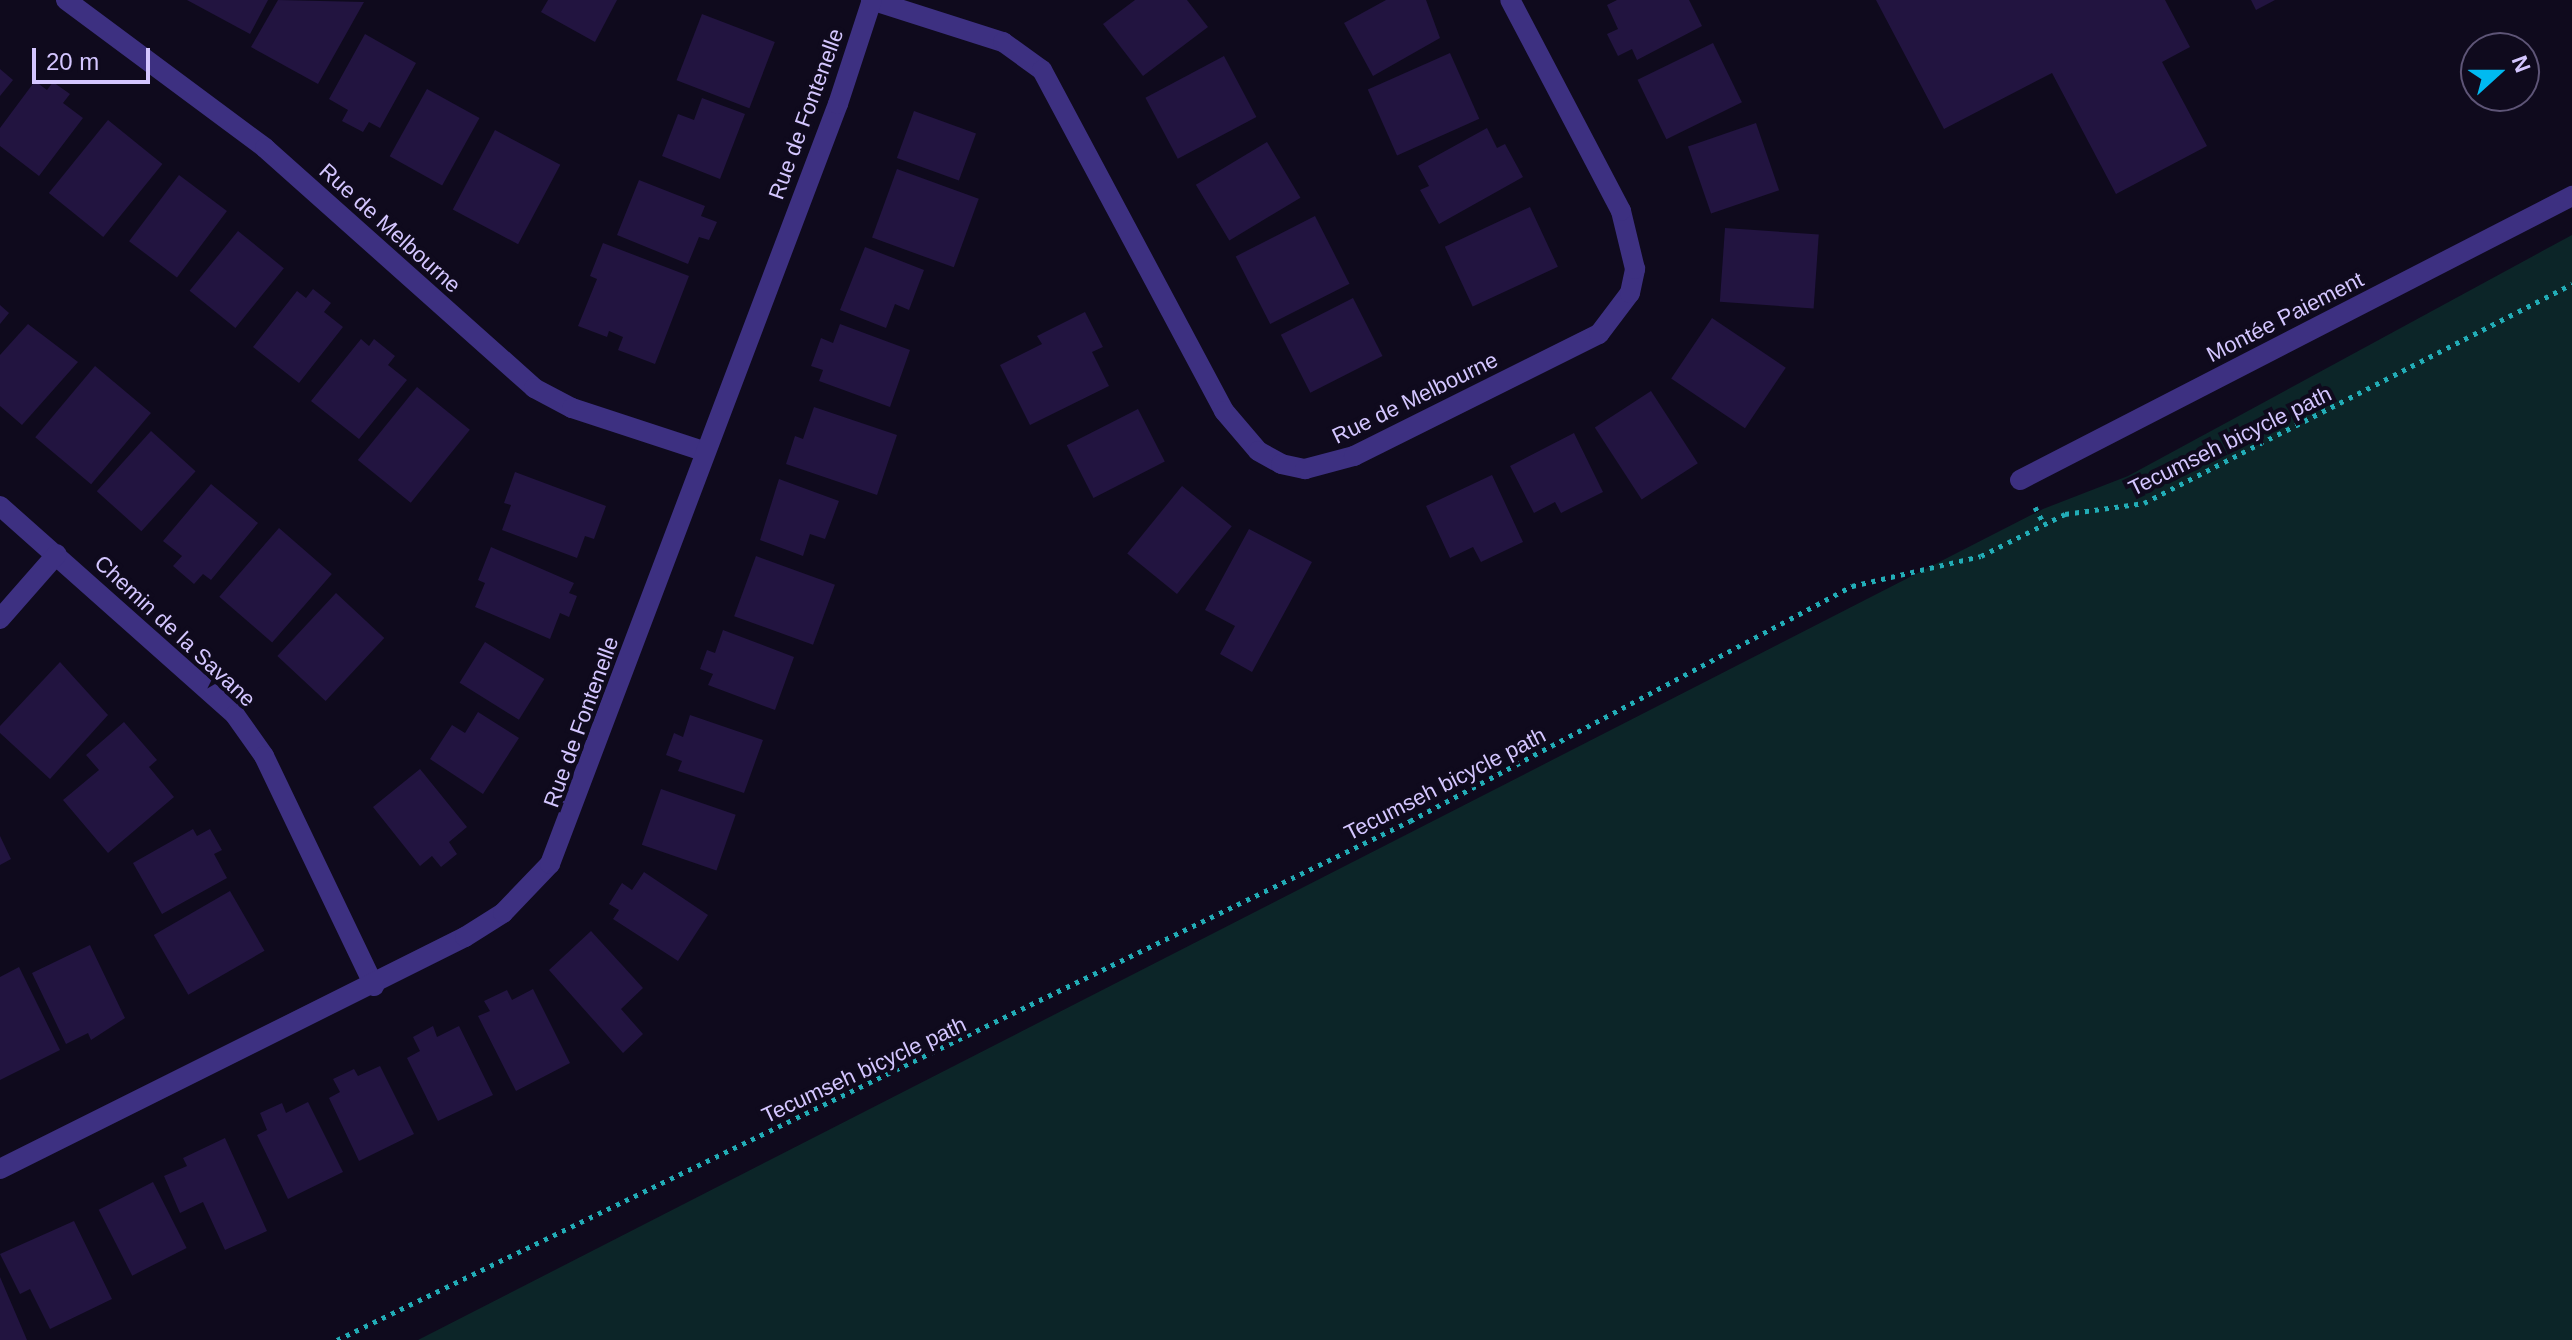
<!DOCTYPE html>
<html>
<head>
<meta charset="utf-8">
<style>
  body { margin:0 }
  #map { position:relative; width:2572px; height:1340px; overflow:hidden; background:#0f0a1d; font-family:Helvetica,sans-serif }
  div>[style] { position:absolute }
  .green>* { inset:0; background:#0c2528 }
  .building>* { inset:0; background:#221440; transform-origin:0 0 }
  .path>* { height:5px; margin-top:-2.5px; transform-origin:0; background:repeating-linear-gradient(90deg,#22adb7 0 4px,transparent 0 10px) }
  .minor>* { height:20px; margin:-10px; padding:0 10px; transform-origin:10px; border-radius:10px; background:#3d3081 }
  span { translate:-50% -50%; white-space:nowrap; text-align:center; line-height:1.15; -webkit-text-stroke:8px #0f0a1d; paint-order:stroke }
  .street-label { font-size:22px; color:#d4c6ff }
  .north { position:absolute; left:2460px; top:32px; width:80px; height:80px; box-sizing:border-box; background:#0f0a1d; border:2px solid #5e5577; border-radius:50%; rotate:69deg; font-size:22px; font-weight:700; line-height:32px; text-align:center; color:#d4c6ff }
  .north::after { content:''; display:block; margin:auto; width:28px; height:36px; background:#00baf1; clip-path:polygon(50% 0,100% 100%,50% 72%,0 100%) }
  .scale { position:absolute; left:32px; top:48px; width:118px; height:36px; box-sizing:border-box; border:4px solid #d4c6ff; border-top:0; padding-left:10px; font-size:24px; line-height:28px; white-space:nowrap; color:#d4c6ff; -webkit-text-stroke:6px #0f0a1d; paint-order:stroke }
</style>
</head>
<body>
<div id="map">
  <div class="green">
    <i style="clip-path:polygon(2572px 235px,2572px 1340px,418px 1340px,2043px 509px,2128px 476px)"></i>
  </div>
  <div class="building">
    <i style="clip-path:polygon(187px 0,268px 0,250px 34px)"></i>
    <i style="clip-path:polygon(278px 0,364px 2px,318px 84px,251px 47px)"></i>
    <i style="clip-path:polygon(548px 0,617px 0,595px 42px,541px 12px)"></i>
    <i style="clip-path:polygon(1135px 0,1187px 0,1208px 27px,1143px 76px,1103px 24px)"></i>
    <i style="clip-path:polygon(1386px 0,1426px 0,1440px 38px,1373px 76px,1344px 23px)"></i>
    <i style="clip-path:polygon(1617px 0,1689px 0,1702px 26px,1637px 60px,1632px 49px,1618px 56px,1607px 34px,1618px 29px,1607px 5px)"></i>
    <i style="clip-path:polygon(1876px 0,2165px 0,2190px 47px,2162px 62px,2207px 146px,2116px 194px,2052px 73px,1944px 129px)"></i>
    <i style="clip-path:polygon(2251px 0,2275px 0,2256px 10px)"></i>
    <i style="left:702px;top:14px;width:78px;height:71px;rotate:21deg"></i>
    <i style="clip-path:polygon(365px 34px,416px 63px,380px 128px,369px 122px,363px 132px,342px 121px,348px 110px,329px 99px)"></i>
    <i style="left:1713px;top:43px;width:66px;height:84px;rotate:64deg"></i>
    <i style="left:1450px;top:53px;width:72px;height:90px;rotate:66deg"></i>
    <i style="left:1224px;top:56px;width:69px;height:89px;rotate:62deg"></i>
    <i style="clip-path:polygon(0 69px,13px 80px,0 96px)"></i>
    <i style="clip-path:polygon(35px 81px,47px 90px,53px 82px,70px 94px,63px 103px,83px 118px,39px 176px,0 146px,0 128px)"></i>
    <i style="left:427px;top:89px;width:60px;height:77px;rotate:29deg"></i>
    <i style="clip-path:polygon(702px 98px,745px 114px,720px 179px,662px 156px,678px 114px,694px 120px)"></i>
    <i style="left:914px;top:111px;width:66px;height:50px;rotate:20deg"></i>
    <i style="left:108px;top:120px;width:70px;height:94px;rotate:39deg"></i>
    <i style="left:1756px;top:123px;width:71px;height:72px;rotate:71deg"></i>
    <i style="clip-path:polygon(1487px 128px,1497px 148px,1505px 144px,1523px 177px,1439px 224px,1420px 190px,1429px 186px,1418px 166px)"></i>
    <i style="left:495px;top:130px;width:74px;height:90px;rotate:28deg"></i>
    <i style="left:1267px;top:142px;width:65px;height:83px;rotate:59deg"></i>
    <i style="left:897px;top:169px;width:87px;height:73px;rotate:20deg"></i>
    <i style="left:179px;top:175px;width:60px;height:83px;rotate:37deg"></i>
    <i style="clip-path:polygon(639px 180px,705px 206px,701px 216px,717px 222px,709px 240px,699px 237px,688px 264px,617px 235px)"></i>
    <i style="left:1530px;top:207px;width:66px;height:94px;rotate:65deg"></i>
    <i style="left:1315px;top:216px;width:76px;height:89px;rotate:63deg"></i>
    <i style="left:1725px;top:228px;width:94px;height:74px;rotate:4deg"></i>
    <i style="left:238px;top:231px;width:59px;height:77px;rotate:39deg"></i>
    <i style="clip-path:polygon(603px 243px,689px 276px,655px 364px,618px 350px,623px 337px,609px 331px,607px 337px,578px 326px,597px 279px,590px 276px)"></i>
    <i style="clip-path:polygon(865px 247px,924px 270px,909px 310px,895px 304px,886px 328px,840px 310px)"></i>
    <i style="clip-path:polygon(313px 289px,331px 303px,324px 312px,343px 327px,299px 383px,253px 347px,297px 291px,306px 298px)"></i>
    <i style="left:1353px;top:298px;width:65px;height:81px;rotate:63deg"></i>
    <i style="clip-path:polygon(0 305px,9px 313px,0 324px)"></i>
    <i style="clip-path:polygon(1085px 312px,1103px 347px,1092px 352px,1109px 386px,1030px 425px,1000px 365px,1042px 344px,1037px 336px)"></i>
    <i style="left:1712px;top:318px;width:89px;height:73px;rotate:34deg"></i>
    <i style="clip-path:polygon(28px 324px,78px 362px,22px 425px,0 406px,0 355px)"></i>
    <i style="clip-path:polygon(840px 324px,910px 350px,890px 407px,819px 381px,823px 370px,811px 366px,821px 338px,833px 343px)"></i>
    <i style="clip-path:polygon(361px 339px,369px 346px,374px 339px,395px 356px,388px 365px,407px 380px,359px 439px,311px 401px)"></i>
    <i style="left:95px;top:366px;width:73px;height:93px;rotate:40deg"></i>
    <i style="left:417px;top:387px;width:68px;height:94px;rotate:39deg"></i>
    <i style="left:1651px;top:391px;width:86px;height:67px;rotate:57deg"></i>
    <i style="clip-path:polygon(814px 407px,897px 435px,877px 495px,786px 464px,795px 436px,803px 439px)"></i>
    <i style="left:1138px;top:409px;width:59px;height:80px;rotate:63deg"></i>
    <i style="left:151px;top:431px;width:60px;height:81px;rotate:42deg"></i>
    <i style="clip-path:polygon(1574px 433px,1603px 492px,1561px 513px,1555px 502px,1534px 513px,1510px 466px)"></i>
    <i style="clip-path:polygon(515px 472px,606px 506px,594px 539px,585px 536px,577px 558px,502px 530px,511px 505px,504px 503px)"></i>
    <i style="clip-path:polygon(1492px 475px,1523px 542px,1481px 562px,1473px 547px,1450px 558px,1426px 506px)"></i>
    <i style="clip-path:polygon(779px 479px,839px 501px,825px 539px,810px 534px,803px 556px,760px 540px)"></i>
    <i style="clip-path:polygon(211px 484px,258px 523px,211px 580px,203px 574px,194px 584px,173px 566px,182px 556px,163px 541px)"></i>
    <i style="left:1182px;top:486px;width:64px;height:87px;rotate:39deg"></i>
    <i style="left:279px;top:528px;width:70px;height:91px;rotate:41deg"></i>
    <i style="clip-path:polygon(1249px 529px,1312px 562px,1252px 672px,1220px 654px,1235px 626px,1205px 610px)"></i>
    <i style="clip-path:polygon(491px 547px,574px 583px,569px 593px,577px 596px,569px 617px,560px 613px,550px 639px,475px 607px,485px 583px,478px 580px)"></i>
    <i style="left:756px;top:556px;width:84px;height:64px;rotate:20deg"></i>
    <i style="left:336px;top:593px;width:66px;height:86px;rotate:43deg"></i>
    <i style="clip-path:polygon(723px 630px,794px 657px,775px 710px,708px 685px,713px 674px,700px 669px,707px 650px,715px 653px)"></i>
    <i style="left:485px;top:642px;width:70px;height:48px;rotate:32deg"></i>
    <i style="clip-path:polygon(60px 662px,108px 715px,50px 779px,0 733px,0 726px)"></i>
    <i style="clip-path:polygon(478px 712px,519px 738px,483px 794px,430px 759px,452px 725px,465px 733px)"></i>
    <i style="clip-path:polygon(690px 715px,763px 740px,744px 793px,678px 771px,682px 761px,666px 755px,674px 733px,683px 737px)"></i>
    <i style="clip-path:polygon(124px 722px,157px 760px,149px 767px,174px 797px,108px 853px,63px 800px,99px 770px,86px 755px)"></i>
    <i style="clip-path:polygon(420px 769px,467px 827px,449px 842px,457px 854px,441px 867px,432px 856px,420px 866px,373px 807px)"></i>
    <i style="left:661px;top:789px;width:79px;height:59px;rotate:19deg"></i>
    <i style="clip-path:polygon(193px 829px,197px 836px,210px 829px,222px 850px,214px 854px,227px 878px,162px 914px,133px 863px)"></i>
    <i style="clip-path:polygon(0 836px,11px 859px,0 865px)"></i>
    <i style="clip-path:polygon(644px 872px,708px 915px,678px 961px,613px 919px,619px 910px,609px 904px,622px 883px,632px 890px)"></i>
    <i style="left:230px;top:891px;width:69px;height:88px;rotate:60deg"></i>
    <i style="clip-path:polygon(591px 931px,643px 988px,621px 1009px,643px 1034px,623px 1053px,549px 970px)"></i>
    <i style="clip-path:polygon(90px 945px,125px 1018px,91px 1040px,88px 1033px,66px 1044px,32px 973px)"></i>
    <i style="clip-path:polygon(19px 967px,60px 1050px,0 1080px,0 977px)"></i>
    <i style="clip-path:polygon(533px 989px,570px 1063px,516px 1091px,478px 1016px,490px 1011px,484px 1001px,507px 990px,512px 1000px)"></i>
    <i style="clip-path:polygon(433px 1026px,437px 1037px,459px 1026px,493px 1095px,438px 1121px,407px 1058px,420px 1051px,413px 1037px)"></i>
    <i style="clip-path:polygon(380px 1066px,414px 1134px,359px 1161px,329px 1098px,340px 1092px,333px 1079px,354px 1069px,358px 1076px)"></i>
    <i style="clip-path:polygon(308px 1102px,343px 1172px,288px 1199px,257px 1135px,267px 1130px,260px 1113px,282px 1103px,286px 1113px)"></i>
    <i style="clip-path:polygon(225px 1138px,267px 1231px,225px 1250px,203px 1202px,180px 1213px,164px 1176px,187px 1166px,183px 1158px)"></i>
    <i style="left:153px;top:1182px;width:74px;height:61px;rotate:63deg"></i>
    <i style="clip-path:polygon(74px 1221px,112px 1299px,50px 1329px,30px 1289px,20px 1294px,0 1254px)"></i>
    <i style="clip-path:polygon(0 1277px,27px 1340px,0 1340px)"></i>
  </div>
  <div class="path">
    <i style="left:2035px;top:507px;width:19px;rotate:62deg"></i>
    <i style="left:337px;top:1340px;width:1192px;rotate:-25.81deg"></i>
    <i style="left:1410px;top:821px;width:501px;rotate:-28deg"></i>
    <i style="left:1852px;top:586px;width:132px;rotate:-13.1deg"></i>
    <i style="left:1981px;top:556px;width:94px;rotate:-26.6deg"></i>
    <i style="left:2065px;top:514px;width:80px;rotate:-7.9deg"></i>
    <i style="left:2144px;top:503px;width:481px;rotate:-27.1deg"></i>
  </div>
  <div class="minor">
    <i style="left:66px;top:0;width:248px;rotate:36.6deg"></i>
    <i style="left:265px;top:148px;width:361px;rotate:41.7deg"></i>
    <i style="left:534px;top:388px;width:43px;rotate:27.8deg"></i>
    <i style="left:572px;top:408px;width:138px;rotate:18.2deg"></i>
    <i style="left:871px;top:0;width:139px;rotate:17.7deg"></i>
    <i style="left:1003px;top:42px;width:48px;rotate:35.7deg"></i>
    <i style="left:1042px;top:70px;width:387px;rotate:61.9deg"></i>
    <i style="left:1224px;top:411px;width:52px;rotate:49.6deg"></i>
    <i style="left:1258px;top:451px;width:26px;rotate:29deg"></i>
    <i style="left:1281px;top:464px;width:25px;rotate:12deg"></i>
    <i style="left:1305px;top:469px;width:51px;rotate:-14.9deg"></i>
    <i style="left:1354px;top:456px;width:274px;rotate:-26.5deg"></i>
    <i style="left:1599px;top:334px;width:51px;rotate:-52.9deg"></i>
    <i style="left:1630px;top:293px;width:25px;rotate:-78deg"></i>
    <i style="left:1635px;top:269px;width:60px;rotate:-103.6deg"></i>
    <i style="left:1621px;top:211px;width:238px;rotate:-117.7deg"></i>
    <i style="left:2020px;top:480px;width:621px;rotate:-27.23deg"></i>
    <i style="left:0;top:506px;width:314px;rotate:41.6deg"></i>
    <i style="left:235px;top:715px;width:50px;rotate:54.7deg"></i>
    <i style="left:264px;top:756px;width:255px;rotate:64.4deg"></i>
    <i style="left:0;top:619px;width:86px;rotate:-48.8deg"></i>
    <i style="left:0;top:1169px;width:520px;rotate:-26.52deg"></i>
    <i style="left:465px;top:937px;width:45px;rotate:-32.3deg"></i>
    <i style="left:503px;top:913px;width:68px;rotate:-46.2deg"></i>
    <i style="left:550px;top:864px;width:813px;rotate:-69.25deg"></i>
    <i style="left:838px;top:104px;width:109px;rotate:-71.9deg"></i>
  </div>
  <div class="street-label">
    <span style="left:806px;top:114px;rotate:-70deg">Rue de Fontenelle</span>
    <span style="left:390px;top:228px;rotate:42deg">Rue de Melbourne</span>
    <span style="left:2285px;top:317px;rotate:-27deg">Montée Paiement</span>
    <span style="left:1415px;top:398px;rotate:-26deg">Rue de Melbourne</span>
    <span style="left:2230px;top:441px;rotate:-26deg">Tecumseh bicycle path</span>
    <span style="left:175px;top:631px;rotate:43deg">Chemin de la Savane</span>
    <span style="left:581px;top:722px;rotate:-70deg">Rue de Fontenelle</span>
    <span style="left:1445px;top:784px;rotate:-27deg">Tecumseh bicycle path</span>
    <span style="left:864px;top:1070px;rotate:-25deg">Tecumseh bicycle path</span>
  </div>
  <div class="north">N</div>
  <div class="scale">20 m</div>
</div>
</body>
</html>
